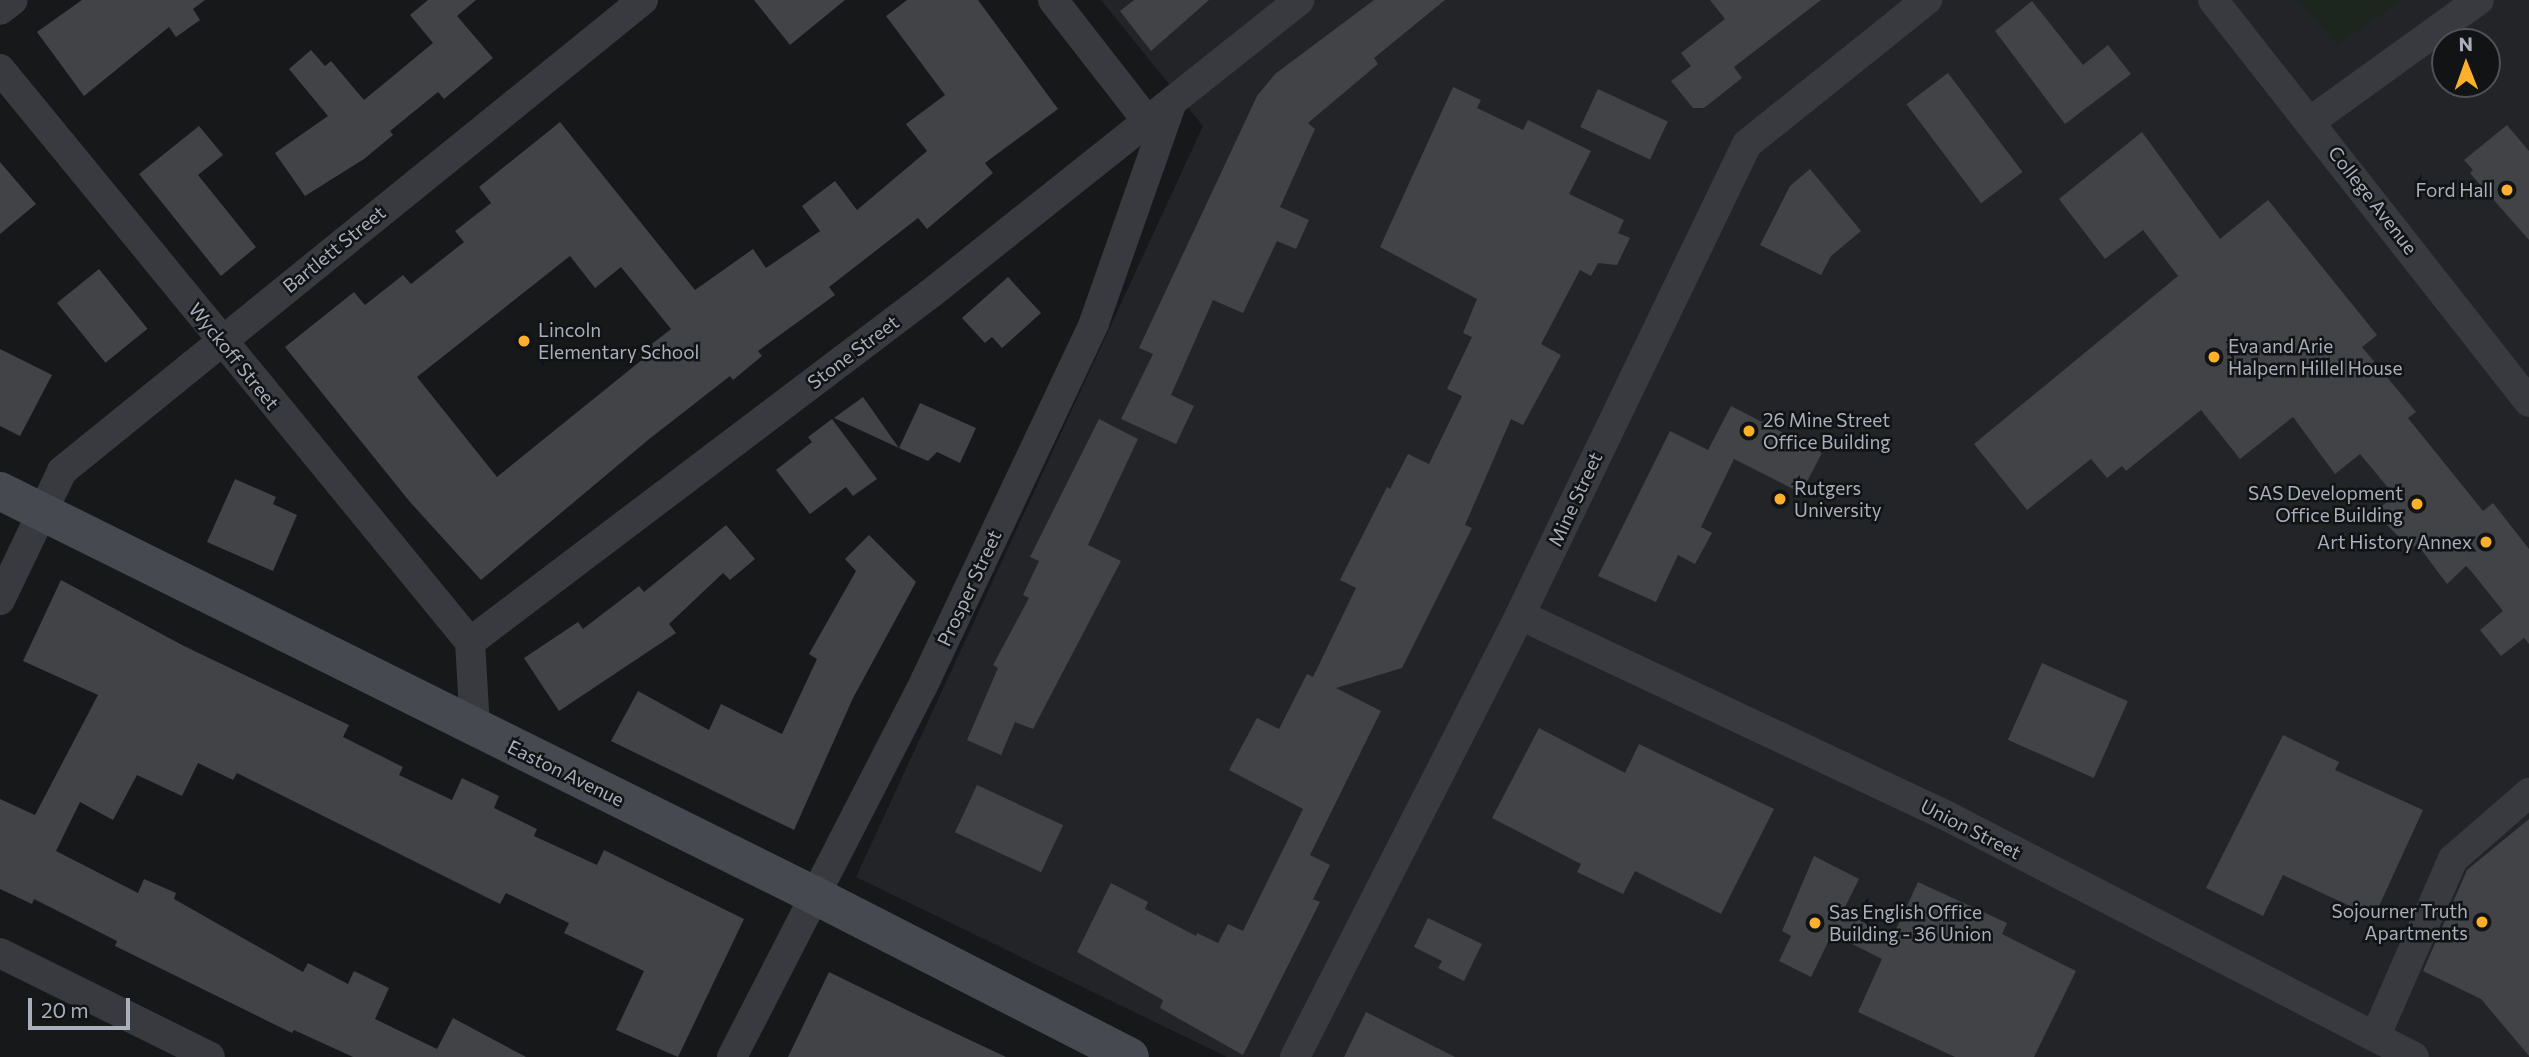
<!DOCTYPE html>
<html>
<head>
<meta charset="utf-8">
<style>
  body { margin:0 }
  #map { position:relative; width:2529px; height:1057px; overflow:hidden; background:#17181a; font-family:Commissioner,sans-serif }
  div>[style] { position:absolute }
  .built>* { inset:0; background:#232427 }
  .green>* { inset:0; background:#1d261e }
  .building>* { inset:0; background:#414347; transform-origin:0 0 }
  .street>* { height:30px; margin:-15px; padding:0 15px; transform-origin:15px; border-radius:15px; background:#383a3f }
  .secondary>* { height:38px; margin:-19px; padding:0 19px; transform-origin:19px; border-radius:19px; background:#464950 }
  .dots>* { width:19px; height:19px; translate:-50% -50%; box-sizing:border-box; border:4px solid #121315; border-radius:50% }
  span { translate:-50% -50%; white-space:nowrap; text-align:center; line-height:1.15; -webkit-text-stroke:5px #121315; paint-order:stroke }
  .poi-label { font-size:19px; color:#a9afbb }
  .right { translate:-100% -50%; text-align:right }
  .left { translate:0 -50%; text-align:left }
  .street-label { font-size:19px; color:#a9afbb }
  .north { position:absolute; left:2431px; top:28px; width:70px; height:70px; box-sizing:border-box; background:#121315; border:2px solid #4e5157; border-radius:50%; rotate:359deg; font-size:19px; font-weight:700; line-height:28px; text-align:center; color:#a9afbb }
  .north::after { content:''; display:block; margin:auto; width:24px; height:32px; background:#ffb02b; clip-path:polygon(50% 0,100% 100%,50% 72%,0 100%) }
  .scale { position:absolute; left:28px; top:998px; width:102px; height:32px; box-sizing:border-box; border:4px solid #a9afbb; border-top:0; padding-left:9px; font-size:21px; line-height:24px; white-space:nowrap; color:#a9afbb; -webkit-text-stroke:5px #121315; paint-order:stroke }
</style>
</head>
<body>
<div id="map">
  <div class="built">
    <i style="clip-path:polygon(evenodd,1101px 0,2529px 0,2529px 1057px,1227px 1057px,856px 877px,1203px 126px,1101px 0,2445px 42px,2487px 42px,2487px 84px,2445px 84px,2445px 42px)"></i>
  </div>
  <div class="green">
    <i style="clip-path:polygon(2298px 0,2401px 0,2337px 45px)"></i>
  </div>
  <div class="building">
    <i style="clip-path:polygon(82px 0,205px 0,193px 9px,200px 20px,176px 37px,169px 27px,84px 96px,37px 32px)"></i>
    <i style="clip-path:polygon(428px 0,476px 0,457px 16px,493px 58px,444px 99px,438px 92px,390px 131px,393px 135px,364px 159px,305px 196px,275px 153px,328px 116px,289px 69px,311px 50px,325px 66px,331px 61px,364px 100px,433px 43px,410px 15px)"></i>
    <i style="clip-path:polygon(754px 0,845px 0,790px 45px)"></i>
    <i style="clip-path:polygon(evenodd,907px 0,978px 0,1058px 109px,985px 163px,993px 173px,927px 229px,918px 218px,829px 287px,835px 295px,758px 351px,762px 356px,733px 380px,730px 376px,648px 440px,481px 580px,410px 502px,285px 347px,354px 292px,365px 305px,403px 275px,411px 284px,464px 242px,455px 231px,491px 203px,479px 187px,560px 122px,695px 290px,753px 249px,766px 268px,820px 231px,802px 206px,835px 181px,857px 210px,927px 151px,906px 124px,945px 95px,886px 16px,907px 0,570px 256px,595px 288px,621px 267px,671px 329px,639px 354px,643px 359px,497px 477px,417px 377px,570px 256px)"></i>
    <i style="clip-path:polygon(1134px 0,1209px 0,1151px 51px,1120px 11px)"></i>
    <i style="clip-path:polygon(1374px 0,1445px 0,1374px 58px,1378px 64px,1308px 123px,1315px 129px,1280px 207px,1309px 220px,1296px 249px,1277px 241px,1243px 313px,1213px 300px,1171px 395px,1194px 406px,1176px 444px,1121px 419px,1153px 354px,1139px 348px,1257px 96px,1275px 74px)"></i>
    <i style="clip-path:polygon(1710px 0,1821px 0,1734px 67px,1742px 78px,1704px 108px,1693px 108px,1671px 81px,1691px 66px,1681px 53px,1725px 19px)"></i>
    <i style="clip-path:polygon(2032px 1px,2083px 65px,2108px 45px,2131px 74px,2065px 124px,1995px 31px)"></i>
    <i style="left:1948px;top:73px;width:124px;height:52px;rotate:53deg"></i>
    <i style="clip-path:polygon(1453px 87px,1481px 100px,1477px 108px,1523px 130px,1528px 120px,1591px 151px,1569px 194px,1624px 220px,1618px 233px,1630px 238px,1617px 265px,1598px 263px,1591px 276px,1580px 270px,1541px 344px,1561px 355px,1523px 425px,1511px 419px,1465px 525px,1472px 528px,1402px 668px,1336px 688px,1381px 711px,1310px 855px,1330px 865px,1313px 899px,1320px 902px,1243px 1055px,1160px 1008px,1163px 1000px,1077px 952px,1111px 883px,1148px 902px,1145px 909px,1196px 936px,1197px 933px,1218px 943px,1228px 924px,1243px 931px,1303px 809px,1229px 770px,1257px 718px,1279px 729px,1307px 674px,1313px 677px,1356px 588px,1340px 580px,1387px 487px,1390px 489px,1408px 454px,1429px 464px,1462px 396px,1447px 389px,1472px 337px,1463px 333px,1477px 299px,1380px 247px)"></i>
    <i style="left:1598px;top:89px;width:77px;height:42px;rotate:25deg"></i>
    <i style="clip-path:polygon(2507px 125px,2529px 151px,2529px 240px,2470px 173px,2473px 170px,2464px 160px)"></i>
    <i style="clip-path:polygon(199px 126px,223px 155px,198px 175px,256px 247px,221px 276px,139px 174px)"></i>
    <i style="clip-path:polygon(2142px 132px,2220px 239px,2268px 200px,2377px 335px,2362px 347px,2416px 412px,2408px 418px,2483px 511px,2493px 503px,2529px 549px,2529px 644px,2524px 638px,2501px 656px,2480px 630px,2503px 611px,2471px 571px,2466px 566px,2447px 584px,2417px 544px,2411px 549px,2374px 512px,2395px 496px,2360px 454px,2335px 474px,2293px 417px,2240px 459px,2201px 410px,2126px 471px,2122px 466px,2107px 478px,2091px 459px,2027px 510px,1974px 444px,2178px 276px,2143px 230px,2105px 259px,2059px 199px)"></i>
    <i style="clip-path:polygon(0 162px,36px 204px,0 234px)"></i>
    <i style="clip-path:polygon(1810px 169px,1861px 231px,1831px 256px,1821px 275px,1760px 245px,1790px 186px)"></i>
    <i style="left:99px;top:269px;width:77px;height:54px;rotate:51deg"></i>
    <i style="clip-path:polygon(1008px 277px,1041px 313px,1002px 348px,992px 337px,985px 343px,962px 318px)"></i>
    <i style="clip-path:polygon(0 349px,52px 375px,20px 436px,0 426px)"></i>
    <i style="clip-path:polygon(863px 397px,899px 448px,834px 418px)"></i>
    <i style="clip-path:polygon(920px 403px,976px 428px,960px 463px,937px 452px,928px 461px,899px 448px)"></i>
    <i style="clip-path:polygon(1731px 406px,1822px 453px,1801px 493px,1734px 459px,1701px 527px,1712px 533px,1695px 564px,1678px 555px,1656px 602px,1598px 576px,1670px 431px,1708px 450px)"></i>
    <i style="clip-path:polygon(832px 419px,877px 479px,853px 496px,846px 487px,810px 514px,776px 470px,812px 442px,808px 437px)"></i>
    <i style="clip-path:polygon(1099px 419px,1138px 439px,1088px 545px,1121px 561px,1033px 729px,1015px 722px,1001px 755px,967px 740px,998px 668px,993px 665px,1029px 598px,1023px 595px,1039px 561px,1030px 557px)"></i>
    <i style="clip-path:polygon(235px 479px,276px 497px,273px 504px,297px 515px,273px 571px,207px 542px)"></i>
    <i style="clip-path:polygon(726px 525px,755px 559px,730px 580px,723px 573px,669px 624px,676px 633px,559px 711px,524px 658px,578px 622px,583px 629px,639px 586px,644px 592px)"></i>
    <i style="clip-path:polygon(869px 535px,916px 582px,853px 698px,794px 830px,611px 741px,638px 691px,709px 730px,721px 704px,782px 734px,817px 659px,809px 654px,856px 571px,845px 559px)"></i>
    <i style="clip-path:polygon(61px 580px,184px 646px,349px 725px,343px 737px,403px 767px,399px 775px,452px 800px,462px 778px,499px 796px,494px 808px,537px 829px,534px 836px,597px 865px,604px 850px,744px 919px,678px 1057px,616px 1030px,644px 971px,564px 933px,569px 923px,506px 893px,500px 904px,237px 773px,233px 780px,198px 763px,182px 796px,137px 775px,113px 820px,80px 802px,56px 851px,138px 893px,144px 879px,176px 893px,174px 899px,303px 972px,308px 963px,348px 984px,354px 971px,389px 988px,375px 1019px,437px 1049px,453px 1018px,526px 1057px,353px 1057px,294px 1030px,292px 1033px,115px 946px,117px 941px,34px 899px,32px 904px,0 889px,0 799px,35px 815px,98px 695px,23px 661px)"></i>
    <i style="left:2042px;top:663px;width:94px;height:84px;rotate:24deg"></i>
    <i style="clip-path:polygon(1539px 728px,1625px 773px,1639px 744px,1774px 809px,1721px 914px,1635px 871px,1623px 894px,1577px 872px,1581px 864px,1492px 818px)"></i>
    <i style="clip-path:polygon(2283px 735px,2339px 762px,2335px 770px,2423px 810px,2374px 917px,2283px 875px,2263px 916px,2206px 888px)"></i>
    <i style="left:977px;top:785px;width:95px;height:52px;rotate:25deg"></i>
    <i style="clip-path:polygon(2529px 819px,2529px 1056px,2481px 999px,2423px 971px,2467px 870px)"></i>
    <i style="clip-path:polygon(1814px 856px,1859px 879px,1843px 911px,1892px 938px,1918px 882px,2007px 923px,2002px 934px,2076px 971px,2034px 1057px,1955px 1057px,1858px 1012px,1882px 959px,1832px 934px,1811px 977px,1779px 961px,1791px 936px,1782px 931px)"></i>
    <i style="clip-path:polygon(1428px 918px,1482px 944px,1464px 981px,1438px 968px,1442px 961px,1414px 947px)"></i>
    <i style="clip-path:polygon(829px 972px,919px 1016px,1006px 1057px,788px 1057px)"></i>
    <i style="clip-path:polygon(1366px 1012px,1455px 1057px,1344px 1057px)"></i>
  </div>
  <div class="street">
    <i style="left:1053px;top:0;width:155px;rotate:52.1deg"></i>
    <i style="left:2213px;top:0;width:511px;rotate:51.83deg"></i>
    <i style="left:0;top:10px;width:16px;rotate:-38deg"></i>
    <i style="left:0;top:69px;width:741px;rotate:50.64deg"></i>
    <i style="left:2311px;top:121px;width:207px;rotate:-35.8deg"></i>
    <i style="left:0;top:600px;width:143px;rotate:-64.3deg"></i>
    <i style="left:62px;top:471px;width:748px;rotate:-39.03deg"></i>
    <i style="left:1520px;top:615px;width:474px;rotate:25.2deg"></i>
    <i style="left:1949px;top:817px;width:523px;rotate:27.3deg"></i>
    <i style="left:475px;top:728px;width:86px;rotate:-93.3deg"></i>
    <i style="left:470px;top:642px;width:577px;rotate:-37.11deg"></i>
    <i style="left:930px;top:294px;width:472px;rotate:-38.5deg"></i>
    <i style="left:0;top:953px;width:234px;rotate:26.3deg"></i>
    <i style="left:2376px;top:1035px;width:192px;rotate:-66.4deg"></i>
    <i style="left:2453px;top:859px;width:101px;rotate:-41deg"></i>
    <i style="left:732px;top:1057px;width:425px;rotate:-62.8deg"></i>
    <i style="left:926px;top:679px;width:394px;rotate:-64.7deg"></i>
    <i style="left:1094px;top:323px;width:232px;rotate:-70.6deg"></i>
    <i style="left:1295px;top:1057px;width:496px;rotate:-63deg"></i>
    <i style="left:1520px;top:615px;width:523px;rotate:-64.27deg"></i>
    <i style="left:1747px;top:144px;width:231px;rotate:-38.7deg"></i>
  </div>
  <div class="secondary">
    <i style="left:0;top:491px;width:907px;rotate:26.4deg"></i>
    <i style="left:812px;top:894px;width:357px;rotate:27.1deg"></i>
  </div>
  <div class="dots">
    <i style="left:2507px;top:190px;background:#ffb02b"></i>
    <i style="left:524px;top:341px;background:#ffb02b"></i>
    <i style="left:2214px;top:357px;background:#ffb02b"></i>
    <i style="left:1749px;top:431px;background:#ffb02b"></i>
    <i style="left:1780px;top:499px;background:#ffb02b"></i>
    <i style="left:2417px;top:504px;background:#ffb02b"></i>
    <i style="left:2486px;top:542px;background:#ffb02b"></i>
    <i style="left:2482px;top:922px;background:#ffb02b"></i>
    <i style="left:1815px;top:923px;background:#ffb02b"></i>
  </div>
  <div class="poi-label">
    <span class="right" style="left:2493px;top:190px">Ford Hall</span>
    <span class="left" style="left:538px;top:341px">Lincoln<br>Elementary School</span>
    <span class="left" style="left:2228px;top:357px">Eva and Arie<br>Halpern Hillel House</span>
    <span class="left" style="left:1763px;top:431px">26 Mine Street<br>Office Building</span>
    <span class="left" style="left:1794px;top:499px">Rutgers<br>University</span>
    <span class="right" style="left:2403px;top:504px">SAS Development<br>Office Building</span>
    <span class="right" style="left:2472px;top:542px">Art History Annex</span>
    <span class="right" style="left:2468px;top:922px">Sojourner Truth<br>Apartments</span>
    <span class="left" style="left:1829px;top:923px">Sas English Office<br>Building - 36 Union</span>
  </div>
  <div class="street-label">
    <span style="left:2373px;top:200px;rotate:52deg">College Avenue</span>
    <span style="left:334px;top:249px;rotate:-39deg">Bartlett Street</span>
    <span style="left:853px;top:352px;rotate:-37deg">Stone Street</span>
    <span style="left:234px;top:356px;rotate:51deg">Wyckoff Street</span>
    <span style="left:1575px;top:499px;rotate:-65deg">Mine Street</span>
    <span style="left:969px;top:588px;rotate:-65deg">Prosper Street</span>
    <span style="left:566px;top:773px;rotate:26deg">Easton Avenue</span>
    <span style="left:1971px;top:829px;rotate:27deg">Union Street</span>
  </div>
  <div class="north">N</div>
  <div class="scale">20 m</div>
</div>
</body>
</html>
